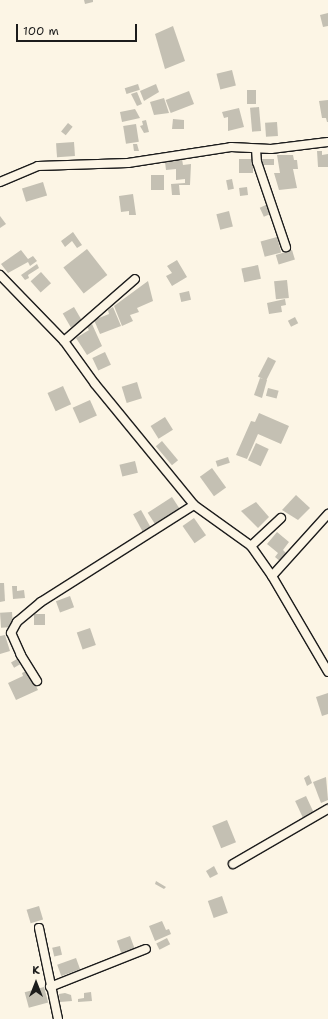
<!DOCTYPE html>
<html>
<head>
<meta charset="utf-8">
<style>
  body { margin:0 }
  #map { position:relative; width:328px; height:1019px; overflow:hidden; background:#fcf5e5; font-family:"Shantell Sans",sans-serif }
  div>[style] { position:absolute }
  .building>* { inset:0; background:#c4c0b3; transform-origin:0 0 }
  .roads { filter:drop-shadow(1px 0 #1c1c1c) drop-shadow(-1px 0 #1c1c1c) drop-shadow(0 1px #1c1c1c) drop-shadow(0 -1px #1c1c1c) }
  .street>* { height:8px; margin:-4px; padding:0 4px; transform-origin:4px; border-radius:4px; background:#fcf5e5 }
  span { translate:-50% -50%; white-space:nowrap; text-align:center; line-height:1.15; -webkit-text-stroke:4px #fcf5e5; paint-order:stroke }
  .north { position:absolute; left:16px; top:963px; width:40px; height:40px; -webkit-text-stroke:3px #fcf5e5; paint-order:stroke; rotate:0deg; font-size:11px; font-weight:700; line-height:16px; text-align:center; color:#1c1c1c }
  .north::after { content:''; display:block; margin:auto; width:14px; height:18px; background:#1c1c1c; clip-path:polygon(50% 0,100% 100%,50% 72%,0 100%) }
  .scale { position:absolute; left:16px; top:24px; width:121px; height:18px; box-sizing:border-box; border:2px solid #1c1c1c; border-top:0; padding-left:5px; font-size:12px; line-height:14px; white-space:nowrap; color:#1c1c1c; -webkit-text-stroke:3px #fcf5e5; paint-order:stroke }
</style>
</head>
<body>
<div id="map">
  <div class="building">
    <i style="clip-path:polygon(84px 0,93px 0,93px 2px,85px 4px)"></i>
    <i style="clip-path:polygon(328px 13px,328px 26px,323px 27px,320px 15px)"></i>
    <i style="clip-path:polygon(173px 26px,185px 61px,165px 69px,155px 34px)"></i>
    <i style="left:232px;top:70px;width:16px;height:16px;rotate:76deg"></i>
    <i style="left:138px;top:84px;width:6px;height:14px;rotate:72deg"></i>
    <i style="clip-path:polygon(156px 84px,159px 92px,144px 101px,140px 91px)"></i>
    <i style="left:247px;top:90px;width:9px;height:14px"></i>
    <i style="left:189px;top:91px;width:14px;height:25px;rotate:69deg"></i>
    <i style="clip-path:polygon(137px 92px,142px 104px,137px 106px,131px 94px)"></i>
    <i style="clip-path:polygon(164px 98px,169px 113px,154px 115px,150px 102px)"></i>
    <i style="clip-path:polygon(328px 100px,328px 122px,327px 122px,326px 118px,322px 118px,319px 101px)"></i>
    <i style="left:259px;top:107px;width:24px;height:9px;rotate:85deg"></i>
    <i style="clip-path:polygon(239px 108px,244px 127px,228px 131px,228px 117px,224px 118px,222px 112px)"></i>
    <i style="clip-path:polygon(135px 109px,140px 118px,122px 122px,120px 112px)"></i>
    <i style="clip-path:polygon(173px 119px,184px 120px,184px 129px,172px 129px)"></i>
    <i style="clip-path:polygon(146px 120px,149px 132px,144px 133px,140px 126px,143px 125px,142px 121px)"></i>
    <i style="left:277px;top:122px;width:14px;height:12px;rotate:86deg"></i>
    <i style="left:68px;top:123px;width:6px;height:11px;rotate:39deg"></i>
    <i style="left:136px;top:124px;width:18px;height:13px;rotate:81deg"></i>
    <i style="left:74px;top:142px;width:14px;height:18px;rotate:86deg"></i>
    <i style="clip-path:polygon(133px 144px,137px 144px,139px 151px,134px 151px)"></i>
    <i style="clip-path:polygon(317px 151px,322px 151px,322px 155px,328px 154px,328px 167px,318px 167px)"></i>
    <i style="clip-path:polygon(277px 155px,293px 155px,294px 160px,297px 160px,298px 169px,293px 169px,297px 188px,279px 190px,274px 173px,280px 173px)"></i>
    <i style="clip-path:polygon(182px 159px,183px 165px,191px 164px,190px 185px,179px 185px,180px 195px,172px 195px,171px 184px,185px 183px,185px 179px,176px 180px,176px 169px,166px 170px,165px 162px)"></i>
    <i style="left:239px;top:159px;width:14px;height:14px"></i>
    <i style="left:274px;top:159px;width:6px;height:14px;rotate:90deg"></i>
    <i style="left:164px;top:175px;width:15px;height:13px;rotate:90deg"></i>
    <i style="left:232px;top:179px;width:10px;height:6px;rotate:79deg"></i>
    <i style="left:43px;top:182px;width:14px;height:22px;rotate:73deg"></i>
    <i style="left:247px;top:187px;width:8px;height:8px;rotate:83deg"></i>
    <i style="clip-path:polygon(133px 194px,136px 215px,129px 215px,129px 211px,121px 212px,119px 196px)"></i>
    <i style="left:268px;top:204px;width:10px;height:9px;rotate:66deg"></i>
    <i style="left:229px;top:211px;width:16px;height:13px;rotate:76deg"></i>
    <i style="clip-path:polygon(0 216px,6px 224px,0 228px)"></i>
    <i style="clip-path:polygon(73px 232px,82px 245px,77px 248px,72px 241px,65px 247px,61px 241px)"></i>
    <i style="left:277px;top:237px;width:16px;height:17px;rotate:75deg"></i>
    <i style="left:87px;top:249px;width:33px;height:30px;rotate:52deg"></i>
    <i style="clip-path:polygon(21px 250px,28px 259px,33px 256px,37px 261px,30px 266px,28px 262px,8px 273px,1px 264px)"></i>
    <i style="left:292px;top:250px;width:10px;height:17px;rotate:73deg"></i>
    <i style="clip-path:polygon(177px 260px,187px 277px,172px 286px,166px 276px,172px 273px,167px 266px)"></i>
    <i style="clip-path:polygon(37px 264px,39px 268px,28px 275px,29px 278px,25px 280px,21px 275px)"></i>
    <i style="left:258px;top:265px;width:14px;height:17px;rotate:78deg"></i>
    <i style="left:41px;top:272px;width:15px;height:14px;rotate:48deg"></i>
    <i style="left:287px;top:280px;width:18px;height:13px;rotate:84deg"></i>
    <i style="clip-path:polygon(148px 281px,153px 301px,137px 308px,139px 312px,130px 315px,133px 321px,122px 326px,114px 306px)"></i>
    <i style="left:189px;top:291px;width:9px;height:10px;rotate:77deg"></i>
    <i style="clip-path:polygon(285px 299px,286px 305px,281px 306px,282px 312px,269px 314px,267px 303px)"></i>
    <i style="left:74px;top:307px;width:16px;height:13px;rotate:60deg"></i>
    <i style="clip-path:polygon(113px 307px,121px 326px,100px 334px,94px 320px,109px 314px,108px 310px)"></i>
    <i style="left:295px;top:317px;width:7px;height:8px;rotate:63deg"></i>
    <i style="clip-path:polygon(92px 324px,102px 346px,87px 355px,76px 338px,89px 330px,87px 327px)"></i>
    <i style="left:105px;top:352px;width:14px;height:14px;rotate:65deg"></i>
    <i style="left:268px;top:357px;width:9px;height:22px;rotate:27deg"></i>
    <i style="clip-path:polygon(260px 378px,267px 380px,262px 398px,254px 395px)"></i>
    <i style="left:137px;top:382px;width:17px;height:16px;rotate:73deg"></i>
    <i style="left:63px;top:386px;width:20px;height:17px;rotate:66deg"></i>
    <i style="left:268px;top:388px;width:11px;height:8px;rotate:15deg"></i>
    <i style="left:90px;top:400px;width:17px;height:19px;rotate:66deg"></i>
    <i style="clip-path:polygon(259px 413px,289px 426px,281px 444px,258px 434px,247px 459px,236px 455px,251px 421px,255px 422px)"></i>
    <i style="left:165px;top:417px;width:15px;height:17px;rotate:58deg"></i>
    <i style="left:162px;top:441px;width:25px;height:8px;rotate:50deg"></i>
    <i style="left:256px;top:443px;width:14px;height:19px;rotate:25deg"></i>
    <i style="left:228px;top:457px;width:6px;height:13px;rotate:72deg"></i>
    <i style="left:135px;top:461px;width:12px;height:16px;rotate:76deg"></i>
    <i style="left:212px;top:468px;width:24px;height:15px;rotate:54deg"></i>
    <i style="clip-path:polygon(296px 495px,310px 508px,298px 520px,282px 510px)"></i>
    <i style="left:172px;top:497px;width:17px;height:29px;rotate:57deg"></i>
    <i style="clip-path:polygon(256px 502px,269px 517px,258px 528px,241px 511px)"></i>
    <i style="left:141px;top:510px;width:21px;height:9px;rotate:61deg"></i>
    <i style="left:194px;top:518px;width:21px;height:14px;rotate:55deg"></i>
    <i style="clip-path:polygon(277px 532px,289px 542px,283px 550px,287px 554px,281px 562px,275px 557px,278px 553px,267px 544px)"></i>
    <i style="clip-path:polygon(0 583px,4px 583px,5px 601px,0 602px)"></i>
    <i style="clip-path:polygon(12px 586px,17px 586px,17px 591px,24px 590px,25px 598px,13px 599px)"></i>
    <i style="left:70px;top:596px;width:12px;height:15px;rotate:70deg"></i>
    <i style="left:12px;top:612px;width:15px;height:12px;rotate:86deg"></i>
    <i style="left:34px;top:614px;width:11px;height:11px"></i>
    <i style="left:90px;top:628px;width:18px;height:14px;rotate:71deg"></i>
    <i style="clip-path:polygon(5px 635px,10px 651px,0 654px,0 636px)"></i>
    <i style="left:17px;top:659px;width:6px;height:7px;rotate:59deg"></i>
    <i style="clip-path:polygon(28px 670px,38px 690px,16px 700px,8px 683px,23px 676px,22px 673px)"></i>
    <i style="clip-path:polygon(328px 693px,328px 714px,322px 716px,316px 697px)"></i>
    <i style="clip-path:polygon(309px 775px,312px 783px,307px 786px,304px 778px)"></i>
    <i style="clip-path:polygon(326px 777px,328px 800px,321px 803px,313px 782px)"></i>
    <i style="left:306px;top:796px;width:19px;height:12px;rotate:65deg"></i>
    <i style="left:227px;top:820px;width:24px;height:16px;rotate:68deg"></i>
    <i style="clip-path:polygon(214px 866px,218px 874px,210px 878px,206px 871px)"></i>
    <i style="clip-path:polygon(156px 881px,166px 887px,164px 889px,155px 884px)"></i>
    <i style="left:222px;top:896px;width:18px;height:15px;rotate:71deg"></i>
    <i style="left:39px;top:906px;width:14px;height:13px;rotate:73deg"></i>
    <i style="clip-path:polygon(162px 921px,166px 930px,169px 929px,171px 934px,155px 941px,149px 926px)"></i>
    <i style="left:130px;top:936px;width:15px;height:14px;rotate:70deg"></i>
    <i style="left:167px;top:938px;width:7px;height:12px;rotate:63deg"></i>
    <i style="left:60px;top:946px;width:9px;height:8px;rotate:77deg"></i>
    <i style="left:76px;top:958px;width:12px;height:20px;rotate:70deg"></i>
    <i style="left:44px;top:987px;width:16px;height:20px;rotate:75deg"></i>
    <i style="clip-path:polygon(91px 992px,92px 1001px,78px 1002px,78px 999px,84px 998px,84px 993px)"></i>
    <i style="clip-path:polygon(65px 993px,71px 995px,72px 1001px,60px 1002px,59px 994px)"></i>
  </div>
  <div class="roads">
    <div class="street">
      <i style="left:256px;top:149px;width:13px;rotate:86deg"></i>
      <i style="left:257px;top:162px;width:90px;rotate:71.2deg"></i>
      <i style="left:0;top:182px;width:41px;rotate:-22.8deg"></i>
      <i style="left:38px;top:166px;width:90px;rotate:-1.9deg"></i>
      <i style="left:128px;top:163px;width:104px;rotate:-8.8deg"></i>
      <i style="left:231px;top:147px;width:40px;rotate:2.9deg"></i>
      <i style="left:271px;top:149px;width:57px;rotate:-7deg"></i>
      <i style="left:0;top:275px;width:92px;rotate:45.9deg"></i>
      <i style="left:64px;top:341px;width:53px;rotate:54.2deg"></i>
      <i style="left:95px;top:384px;width:156px;rotate:50.7deg"></i>
      <i style="left:194px;top:505px;width:70px;rotate:35.7deg"></i>
      <i style="left:251px;top:546px;width:37px;rotate:55deg"></i>
      <i style="left:272px;top:576px;width:111px;rotate:59.7deg"></i>
      <i style="left:64px;top:341px;width:94px;rotate:-41.1deg"></i>
      <i style="left:251px;top:546px;width:41px;rotate:-43deg"></i>
      <i style="left:272px;top:576px;width:84px;rotate:-47.9deg"></i>
      <i style="left:37px;top:681px;width:31px;rotate:-122deg"></i>
      <i style="left:21px;top:655px;width:24px;rotate:-114deg"></i>
      <i style="left:11px;top:633px;width:13px;rotate:-61deg"></i>
      <i style="left:17px;top:622px;width:31px;rotate:-40deg"></i>
      <i style="left:41px;top:602px;width:181px;rotate:-32.4deg"></i>
      <i style="left:233px;top:864px;width:110px;rotate:-30.1deg"></i>
      <i style="left:39px;top:928px;width:93px;rotate:78.2deg"></i>
      <i style="left:50px;top:987px;width:103px;rotate:-21.6deg"></i>
    </div>
  </div>
  <div class="north">K</div>
  <div class="scale">100 m</div>
</div>
</body>
</html>
